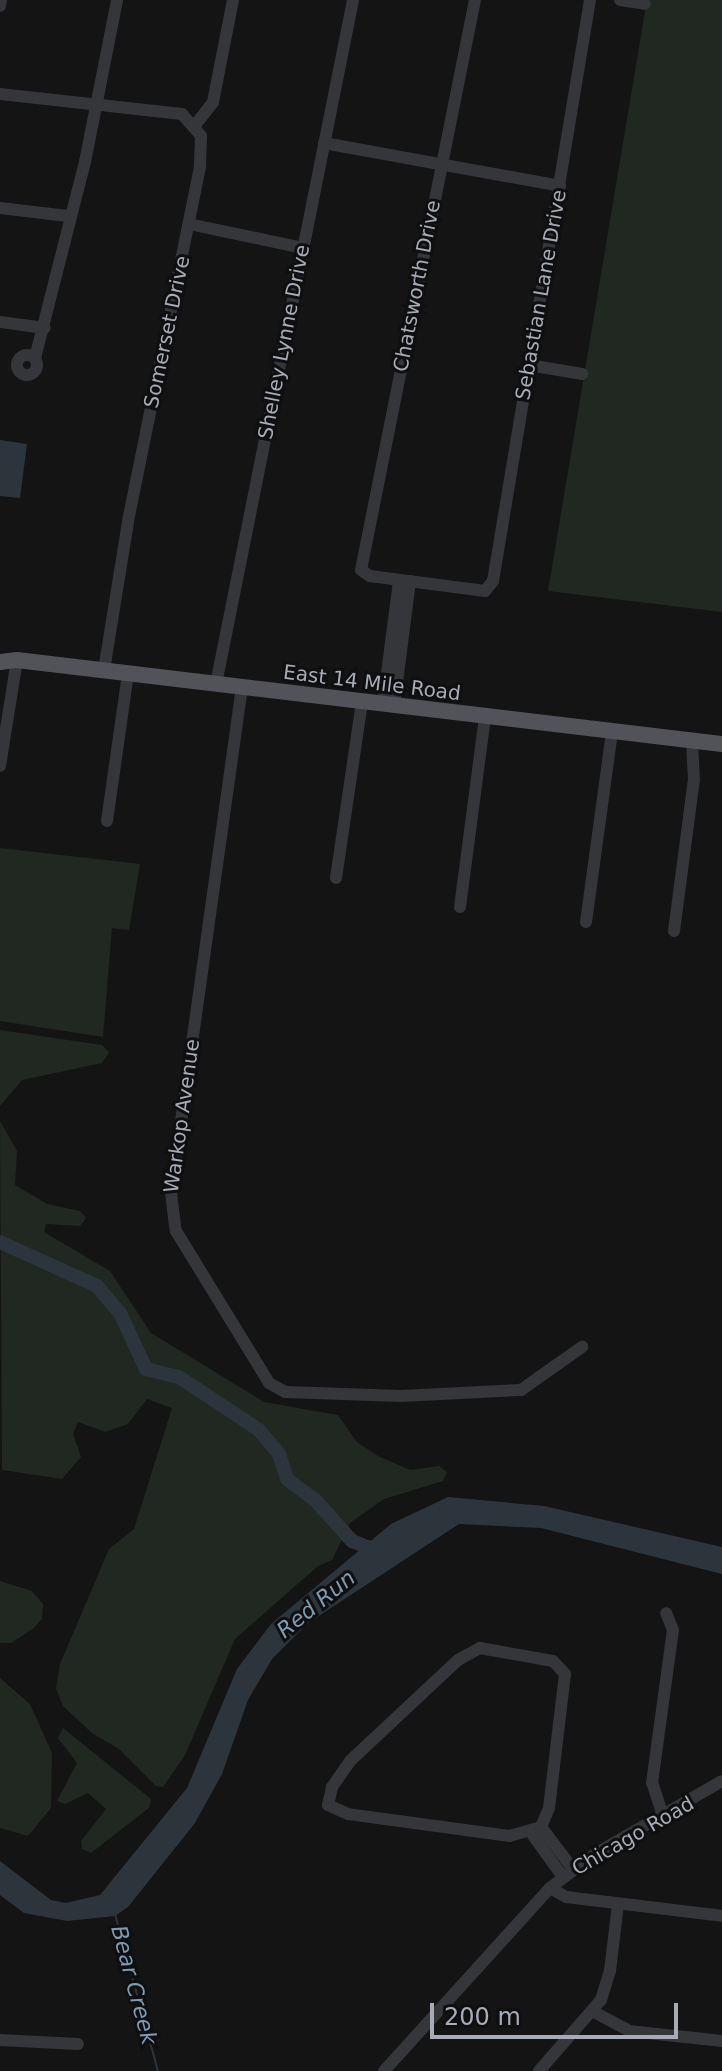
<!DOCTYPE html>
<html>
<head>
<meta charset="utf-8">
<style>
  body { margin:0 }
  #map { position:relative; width:722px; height:2071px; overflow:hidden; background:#141415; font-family:"DejaVu Sans",sans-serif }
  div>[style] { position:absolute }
  .green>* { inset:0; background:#202821 }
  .water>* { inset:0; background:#2c353b }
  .stream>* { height:2px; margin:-1px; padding:0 1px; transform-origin:1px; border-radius:1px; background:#2c353b }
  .river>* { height:14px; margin:-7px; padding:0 7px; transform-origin:7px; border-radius:7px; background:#2c353b }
  .minor>* { height:12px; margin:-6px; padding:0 6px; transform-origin:6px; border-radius:6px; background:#35363a }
  .minor>.ring { margin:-6px; padding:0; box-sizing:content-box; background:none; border:12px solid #35363a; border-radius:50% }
  .major>* { height:16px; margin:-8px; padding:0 8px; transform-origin:8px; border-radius:8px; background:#515359 }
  span { translate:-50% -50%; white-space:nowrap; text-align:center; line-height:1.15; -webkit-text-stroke:6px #0f0f10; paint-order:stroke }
  .street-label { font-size:20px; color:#a6abb6 }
  .water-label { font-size:22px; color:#7d9bb0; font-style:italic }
  .scale { position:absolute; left:430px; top:2003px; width:248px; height:36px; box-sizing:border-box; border:4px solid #a6abb6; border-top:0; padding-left:10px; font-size:24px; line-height:28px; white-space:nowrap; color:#a6abb6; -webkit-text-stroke:6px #0f0f10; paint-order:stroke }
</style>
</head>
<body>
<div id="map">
  <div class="green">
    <i style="clip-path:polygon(647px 0,722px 0,722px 612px,548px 591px)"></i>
    <i style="clip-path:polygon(0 848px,140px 864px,129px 930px,112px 928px,103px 1037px,0 1021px)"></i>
    <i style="clip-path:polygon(0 1030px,102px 1045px,109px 1052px,102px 1063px,22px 1080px,0 1106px)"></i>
    <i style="clip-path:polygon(0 1121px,17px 1151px,15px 1185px,47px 1204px,80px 1211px,86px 1218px,80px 1226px,46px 1224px,44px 1232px,110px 1271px,151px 1333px,264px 1402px,338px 1415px,357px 1442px,378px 1456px,410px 1470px,439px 1466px,447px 1472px,443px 1481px,384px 1499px,350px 1523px,332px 1560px,318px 1566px,235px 1639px,185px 1755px,163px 1787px,156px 1786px,119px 1749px,92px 1733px,63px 1706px,56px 1689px,60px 1664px,109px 1549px,134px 1529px,172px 1408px,147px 1399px,128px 1424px,105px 1432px,78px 1422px,73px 1434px,81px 1457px,62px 1479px,2px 1470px)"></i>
    <i style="clip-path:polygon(0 1581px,32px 1591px,43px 1604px,42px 1619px,34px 1628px,11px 1643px,0 1643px)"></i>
    <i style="clip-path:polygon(0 1678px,30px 1704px,52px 1753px,51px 1808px,28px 1836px,0 1828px)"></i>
    <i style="clip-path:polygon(63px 1728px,151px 1799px,149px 1808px,91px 1853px,82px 1849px,81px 1841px,106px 1809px,88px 1793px,65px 1804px,57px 1801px,77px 1763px,58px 1738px)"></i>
  </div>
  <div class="water">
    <i style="clip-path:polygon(0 440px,27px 444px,20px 498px,0 496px)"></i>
    <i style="clip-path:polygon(448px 1497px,544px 1506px,722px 1547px,722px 1574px,541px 1528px,459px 1524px,308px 1623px,272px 1659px,248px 1700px,222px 1774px,195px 1823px,128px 1907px,115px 1916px,67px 1921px,24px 1913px,0 1895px,0 1861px,51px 1900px,66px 1903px,100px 1895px,187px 1788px,237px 1669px,271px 1624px,391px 1524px)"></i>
  </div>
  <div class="stream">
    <i style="left:115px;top:1914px;width:163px;rotate:74.7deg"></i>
  </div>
  <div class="river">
    <i style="left:0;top:1242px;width:107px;rotate:24.4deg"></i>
    <i style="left:97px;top:1286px;width:35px;rotate:50deg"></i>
    <i style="left:120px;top:1313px;width:62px;rotate:65.1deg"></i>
    <i style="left:146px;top:1369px;width:34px;rotate:14deg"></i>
    <i style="left:179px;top:1377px;width:96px;rotate:33.5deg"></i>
    <i style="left:259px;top:1430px;width:31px;rotate:50deg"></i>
    <i style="left:279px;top:1454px;width:26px;rotate:72deg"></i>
    <i style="left:287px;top:1479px;width:38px;rotate:37deg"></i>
    <i style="left:317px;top:1502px;width:52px;rotate:48.1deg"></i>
    <i style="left:352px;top:1541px;width:31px;rotate:22deg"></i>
  </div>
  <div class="minor">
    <i style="left:475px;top:0;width:581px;rotate:101.31deg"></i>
    <i style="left:361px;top:570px;width:11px;rotate:34deg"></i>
    <i style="left:370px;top:576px;width:116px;rotate:7.4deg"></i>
    <i style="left:485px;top:591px;width:13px;rotate:-51deg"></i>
    <i style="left:493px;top:581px;width:589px;rotate:-80.52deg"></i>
    <i style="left:620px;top:0;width:25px;rotate:9deg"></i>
    <i style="left:0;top:6px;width:6px;rotate:-81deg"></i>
    <i style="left:0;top:94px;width:183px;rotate:6.3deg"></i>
    <i style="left:182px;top:114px;width:29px;rotate:49deg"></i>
    <i style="left:201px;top:136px;width:31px;rotate:92deg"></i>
    <i style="left:200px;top:167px;width:362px;rotate:101.5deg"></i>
    <i style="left:128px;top:522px;width:150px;rotate:99.2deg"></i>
    <i style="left:196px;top:124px;width:28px;rotate:-52deg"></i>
    <i style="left:213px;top:102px;width:104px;rotate:-78.9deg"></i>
    <i style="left:324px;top:143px;width:240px;rotate:10.3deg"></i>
    <i style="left:0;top:208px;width:68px;rotate:6.7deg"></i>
    <i style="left:189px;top:224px;width:116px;rotate:11.9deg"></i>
    <i style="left:0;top:322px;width:45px;rotate:7.6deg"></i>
    <i class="ring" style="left:17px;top:355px;width:8px;height:8px"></i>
    <i style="left:35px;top:358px;width:202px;rotate:-75.7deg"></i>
    <i style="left:85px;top:162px;width:165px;rotate:-78.8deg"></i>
    <i style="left:529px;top:365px;width:54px;rotate:9.6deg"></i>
    <i style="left:216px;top:684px;width:698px;rotate:-78.67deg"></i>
    <i style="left:242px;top:687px;width:511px;rotate:97.99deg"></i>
    <i style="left:171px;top:1193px;width:38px;rotate:83deg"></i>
    <i style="left:176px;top:1231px;width:178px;rotate:58.5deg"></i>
    <i style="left:269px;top:1383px;width:18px;rotate:29deg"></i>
    <i style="left:285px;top:1392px;width:116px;rotate:2deg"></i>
    <i style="left:401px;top:1396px;width:120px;rotate:-2.9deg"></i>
    <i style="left:521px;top:1390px;width:75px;rotate:-35.2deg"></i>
    <i style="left:383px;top:704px;width:125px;rotate:-82.6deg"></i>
    <i style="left:394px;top:706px;width:126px;rotate:-82.7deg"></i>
    <i style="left:0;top:766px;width:107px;rotate:-80.9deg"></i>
    <i style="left:107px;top:821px;width:149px;rotate:-81.9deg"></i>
    <i style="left:336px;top:878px;width:178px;rotate:-81.6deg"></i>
    <i style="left:460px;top:907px;width:192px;rotate:-82.5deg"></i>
    <i style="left:586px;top:922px;width:192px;rotate:-82.2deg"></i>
    <i style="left:674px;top:931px;width:152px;rotate:-82.5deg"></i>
    <i style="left:694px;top:780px;width:39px;rotate:-93deg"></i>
    <i style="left:480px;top:1648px;width:74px;rotate:10.1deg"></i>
    <i style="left:553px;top:1661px;width:18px;rotate:47deg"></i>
    <i style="left:565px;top:1674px;width:135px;rotate:96.8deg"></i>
    <i style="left:549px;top:1808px;width:21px;rotate:113deg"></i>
    <i style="left:541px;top:1827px;width:32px;rotate:164deg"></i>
    <i style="left:510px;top:1836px;width:163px;rotate:-172.3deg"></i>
    <i style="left:348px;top:1814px;width:22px;rotate:-156deg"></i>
    <i style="left:328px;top:1805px;width:18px;rotate:-77deg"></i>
    <i style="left:332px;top:1787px;width:32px;rotate:-55deg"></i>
    <i style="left:350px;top:1761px;width:148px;rotate:-43.1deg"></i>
    <i style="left:458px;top:1660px;width:25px;rotate:-29deg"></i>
    <i style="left:663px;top:1816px;width:35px;rotate:-108deg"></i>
    <i style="left:652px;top:1783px;width:154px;rotate:-82.2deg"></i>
    <i style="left:673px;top:1630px;width:18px;rotate:-112deg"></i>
    <i style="left:541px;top:1827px;width:53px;rotate:52.7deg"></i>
    <i style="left:532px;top:1834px;width:53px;rotate:54.2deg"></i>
    <i style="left:550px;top:1888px;width:18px;rotate:29deg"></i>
    <i style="left:566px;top:1897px;width:157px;rotate:6.9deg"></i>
    <i style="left:594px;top:2012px;width:40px;rotate:28deg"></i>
    <i style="left:629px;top:2031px;width:94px;rotate:6.1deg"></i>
    <i style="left:0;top:2040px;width:78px;rotate:2.9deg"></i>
    <i style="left:384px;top:2071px;width:247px;rotate:-47.8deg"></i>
    <i style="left:550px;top:1888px;width:56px;rotate:-37.1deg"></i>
    <i style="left:595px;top:1854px;width:146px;rotate:-29.9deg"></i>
    <i style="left:539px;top:2071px;width:94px;rotate:-48.9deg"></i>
    <i style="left:601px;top:2000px;width:30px;rotate:-73deg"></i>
    <i style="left:610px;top:1971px;width:67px;rotate:-83.2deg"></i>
  </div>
  <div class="major">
    <i style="left:0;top:662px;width:17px;rotate:-7deg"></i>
    <i style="left:17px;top:660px;width:710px;rotate:6.79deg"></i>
  </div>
  <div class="street-label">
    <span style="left:417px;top:286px;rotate:-79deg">Chatsworth Drive</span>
    <span style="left:541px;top:295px;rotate:-80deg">Sebastian Lane Drive</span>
    <span style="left:167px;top:332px;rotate:-78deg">Somerset Drive</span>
    <span style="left:284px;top:342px;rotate:-79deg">Shelley Lynne Drive</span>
    <span style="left:372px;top:683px;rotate:7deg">East 14 Mile Road</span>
    <span style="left:182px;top:1116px;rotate:-82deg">Warkop Avenue</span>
    <span style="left:633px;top:1836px;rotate:-30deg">Chicago Road</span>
  </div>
  <div class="water-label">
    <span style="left:316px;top:1604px;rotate:-39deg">Red Run</span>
    <span style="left:134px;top:1985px;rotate:75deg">Bear Creek</span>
  </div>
  <div class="scale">200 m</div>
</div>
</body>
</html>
